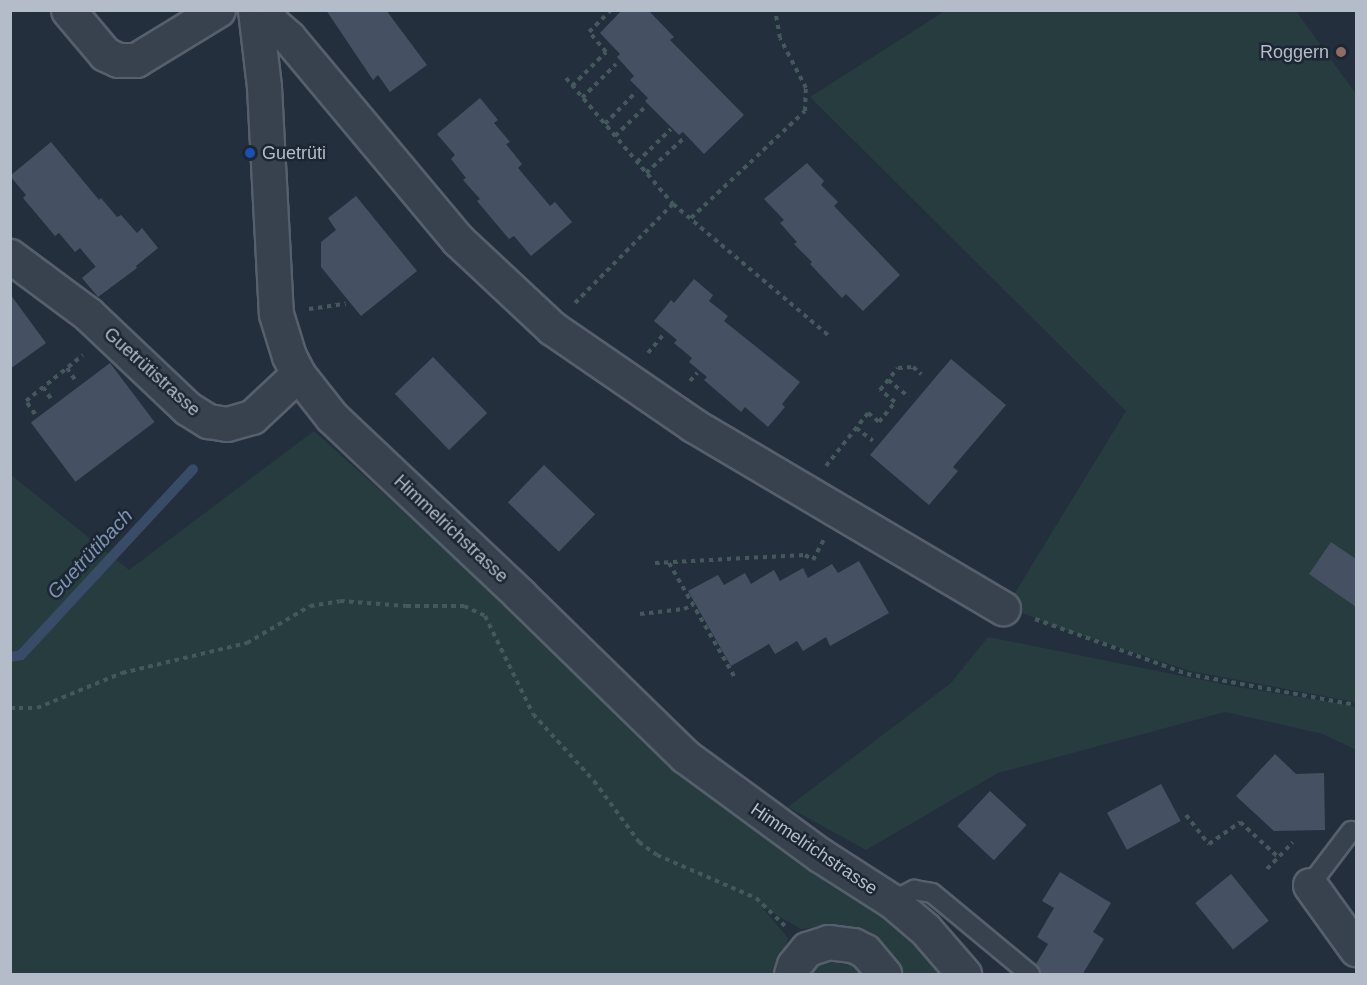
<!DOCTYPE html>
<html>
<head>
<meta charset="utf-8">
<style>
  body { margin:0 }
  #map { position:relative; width:1367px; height:985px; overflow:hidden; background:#242f3e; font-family:Helvetica,sans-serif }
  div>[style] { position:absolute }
  .green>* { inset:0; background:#263c3f }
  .stream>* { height:10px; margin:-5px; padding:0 5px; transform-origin:5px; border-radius:5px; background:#394c67 }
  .building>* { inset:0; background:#455162; transform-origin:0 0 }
  .path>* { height:4px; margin-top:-2px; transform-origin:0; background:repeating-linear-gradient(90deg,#44595c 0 4.5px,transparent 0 9px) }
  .roads { filter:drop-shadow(2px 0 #565f6c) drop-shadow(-2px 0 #565f6c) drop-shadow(0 2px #565f6c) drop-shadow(0 -2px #565f6c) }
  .service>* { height:18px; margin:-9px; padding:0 9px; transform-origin:9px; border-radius:9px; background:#38414e }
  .minor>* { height:33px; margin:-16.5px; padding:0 16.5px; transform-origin:16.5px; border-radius:16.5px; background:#38414e }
  .dots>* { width:16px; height:16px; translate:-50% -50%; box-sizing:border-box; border:3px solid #1d2633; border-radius:50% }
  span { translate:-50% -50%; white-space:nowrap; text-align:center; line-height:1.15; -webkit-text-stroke:5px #1d2633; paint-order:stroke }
  .poi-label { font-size:18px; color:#b4bcc9 }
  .right { translate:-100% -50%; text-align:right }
  .left { translate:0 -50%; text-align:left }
  .street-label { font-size:18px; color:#b4bcc9 }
  .water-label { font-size:20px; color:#7c92b1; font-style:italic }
  .frame { position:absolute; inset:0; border:12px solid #b4bcc9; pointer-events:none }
</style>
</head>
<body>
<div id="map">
  <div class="green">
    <i style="clip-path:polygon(945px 11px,1296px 11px,1356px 94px,1356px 702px,1190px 671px,1053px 626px,1007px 606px,1126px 411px,810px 97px)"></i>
    <i style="clip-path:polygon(314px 431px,762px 833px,883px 910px,943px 974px,901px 974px,890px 958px,822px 927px,801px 929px,761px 906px,788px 938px,777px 974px,11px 974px,10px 474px,129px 570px)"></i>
    <i style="clip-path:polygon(988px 637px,1232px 686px,1348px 705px,1356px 708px,1356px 750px,1323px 734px,1225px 712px,998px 773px,866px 850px,788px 807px,951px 683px)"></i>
    <i style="clip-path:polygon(840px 954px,870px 974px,805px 974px,810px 966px,825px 957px)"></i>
  </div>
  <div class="stream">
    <i style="left:10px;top:657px;width:11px;rotate:-10deg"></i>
    <i style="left:21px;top:655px;width:253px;rotate:-47.2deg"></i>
  </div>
  <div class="building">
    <i style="clip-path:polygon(326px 10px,386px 10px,427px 65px,390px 92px,378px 75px,373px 80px)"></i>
    <i style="clip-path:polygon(622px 10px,648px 10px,674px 37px,670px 40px,744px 115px,704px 154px,683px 132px,679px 135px,645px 101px,648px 98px,630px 80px,634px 76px,617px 57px,620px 54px,600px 33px)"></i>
    <i style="clip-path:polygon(480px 98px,498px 120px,494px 123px,510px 142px,506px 144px,522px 164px,518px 168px,550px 206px,555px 202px,572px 222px,531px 256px,514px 236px,509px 239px,477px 201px,480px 199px,463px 180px,466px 178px,451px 159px,455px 155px,437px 134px)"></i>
    <i style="clip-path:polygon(51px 142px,99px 200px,101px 198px,117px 217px,121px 215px,137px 233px,142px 228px,158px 248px,136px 266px,137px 268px,98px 297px,82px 278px,100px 263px,96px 267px,80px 248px,75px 252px,59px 233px,55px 236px,23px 198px,26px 195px,10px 176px)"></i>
    <i style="clip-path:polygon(807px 163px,824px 181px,821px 185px,838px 202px,834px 206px,900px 275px,863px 311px,846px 294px,842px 298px,810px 264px,812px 262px,794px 244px,797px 242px,780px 223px,784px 220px,764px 199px)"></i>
    <i style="clip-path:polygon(356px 196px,417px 271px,361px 316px,321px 267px,321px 242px,336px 230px,328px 218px)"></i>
    <i style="clip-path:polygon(694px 279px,713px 295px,709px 301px,728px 316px,724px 321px,800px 382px,782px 404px,785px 407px,768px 427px,745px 407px,741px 412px,704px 380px,707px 377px,689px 362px,692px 358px,674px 343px,677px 340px,654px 321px,671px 300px,674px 303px)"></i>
    <i style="clip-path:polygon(10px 294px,46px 343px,10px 369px)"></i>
    <i style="left:433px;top:357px;width:78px;height:53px;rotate:46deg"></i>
    <i style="clip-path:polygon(951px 359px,1006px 405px,953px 467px,958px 471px,929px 505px,870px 455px)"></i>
    <i style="left:110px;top:363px;width:74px;height:99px;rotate:53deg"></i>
    <i style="left:544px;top:465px;width:71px;height:52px;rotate:44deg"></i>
    <i style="clip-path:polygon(1331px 542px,1356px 559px,1356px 607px,1309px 574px)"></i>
    <i style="clip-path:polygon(859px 561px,889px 613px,830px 646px,826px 637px,803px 651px,797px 641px,775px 654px,769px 644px,731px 666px,688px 591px,718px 575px,724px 585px,745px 573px,751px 584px,774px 570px,780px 581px,803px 568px,808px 578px,832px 564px,838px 573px)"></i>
    <i style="clip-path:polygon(1275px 754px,1296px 774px,1324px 773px,1325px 830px,1274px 831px,1236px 796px)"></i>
    <i style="left:1161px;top:784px;width:42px;height:61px;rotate:62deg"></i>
    <i style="left:990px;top:791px;width:50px;height:48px;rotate:43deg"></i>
    <i style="clip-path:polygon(1060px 872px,1111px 903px,1093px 932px,1104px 939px,1082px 975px,1041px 975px,1036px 964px,1048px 944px,1037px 937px,1054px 908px,1042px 901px)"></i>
    <i style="left:1231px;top:874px;width:60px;height:46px;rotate:51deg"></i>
  </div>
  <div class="path">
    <i style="left:566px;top:78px;width:165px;rotate:49.7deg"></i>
    <i style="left:673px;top:204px;width:204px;rotate:40.2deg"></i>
    <i style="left:572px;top:86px;width:48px;rotate:-45deg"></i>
    <i style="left:606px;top:52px;width:26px;rotate:-130deg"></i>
    <i style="left:589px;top:32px;width:31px;rotate:-45deg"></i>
    <i style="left:582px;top:98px;width:48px;rotate:-45deg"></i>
    <i style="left:605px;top:124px;width:45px;rotate:-45.9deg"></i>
    <i style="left:615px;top:136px;width:40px;rotate:-44deg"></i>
    <i style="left:637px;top:162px;width:47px;rotate:-44.1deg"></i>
    <i style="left:646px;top:173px;width:52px;rotate:-42.6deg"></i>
    <i style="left:691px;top:218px;width:156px;rotate:-43.2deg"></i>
    <i style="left:805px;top:111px;width:23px;rotate:-88deg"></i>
    <i style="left:806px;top:88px;width:56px;rotate:-117.5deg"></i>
    <i style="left:780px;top:38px;width:28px;rotate:-100deg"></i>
    <i style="left:575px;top:303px;width:139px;rotate:-45.3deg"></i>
    <i style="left:309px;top:309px;width:37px;rotate:-8deg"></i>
    <i style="left:648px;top:353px;width:26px;rotate:-50deg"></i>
    <i style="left:67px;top:368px;width:18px;rotate:56deg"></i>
    <i style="left:888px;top:380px;width:27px;rotate:39deg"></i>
    <i style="left:690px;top:381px;width:11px;rotate:-49deg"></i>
    <i style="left:43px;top:387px;width:18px;rotate:56deg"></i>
    <i style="left:35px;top:414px;width:16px;rotate:-125deg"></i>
    <i style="left:26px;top:401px;width:73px;rotate:-38.9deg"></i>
    <i style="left:856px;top:428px;width:21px;rotate:37deg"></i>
    <i style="left:826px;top:466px;width:68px;rotate:-51.6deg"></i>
    <i style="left:868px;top:413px;width:14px;rotate:39deg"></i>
    <i style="left:879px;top:422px;width:26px;rotate:-51deg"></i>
    <i style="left:895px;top:402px;width:19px;rotate:-141deg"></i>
    <i style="left:880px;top:390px;width:28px;rotate:-51deg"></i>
    <i style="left:898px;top:368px;width:15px;rotate:-4deg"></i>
    <i style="left:913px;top:367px;width:11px;rotate:41deg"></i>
    <i style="left:655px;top:563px;width:150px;rotate:-3.1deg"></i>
    <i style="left:805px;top:555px;width:9px;rotate:32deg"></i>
    <i style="left:813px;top:560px;width:24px;rotate:-62deg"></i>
    <i style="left:669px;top:563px;width:133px;rotate:60.1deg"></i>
    <i style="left:640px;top:614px;width:44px;rotate:-6.5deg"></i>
    <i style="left:684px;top:609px;width:10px;rotate:-24deg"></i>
    <i style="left:1035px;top:619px;width:162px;rotate:19.9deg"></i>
    <i style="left:1187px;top:674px;width:172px;rotate:10.4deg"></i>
    <i style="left:10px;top:708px;width:27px"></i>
    <i style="left:37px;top:708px;width:92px;rotate:-22.4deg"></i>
    <i style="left:122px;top:673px;width:129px;rotate:-13.5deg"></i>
    <i style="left:247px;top:643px;width:73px;rotate:-30.4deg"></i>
    <i style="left:310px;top:606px;width:30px;rotate:-9deg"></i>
    <i style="left:340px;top:601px;width:66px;rotate:4.3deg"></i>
    <i style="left:406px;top:606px;width:58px"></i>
    <i style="left:464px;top:606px;width:23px;rotate:25deg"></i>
    <i style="left:485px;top:616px;width:109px;rotate:63.9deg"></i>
    <i style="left:533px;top:714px;width:91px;rotate:47.7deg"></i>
    <i style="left:594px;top:781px;width:76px;rotate:53.6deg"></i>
    <i style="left:639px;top:842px;width:22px;rotate:36deg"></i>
    <i style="left:657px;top:855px;width:108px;rotate:23.5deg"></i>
    <i style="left:756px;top:898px;width:40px;rotate:44deg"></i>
    <i style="left:1186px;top:815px;width:37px;rotate:52deg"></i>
    <i style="left:1209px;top:844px;width:38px;rotate:-35deg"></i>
    <i style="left:1240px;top:822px;width:52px;rotate:42.6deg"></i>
    <i style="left:1267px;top:869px;width:37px;rotate:-46deg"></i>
  </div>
  <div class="roads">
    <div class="service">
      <i style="left:1310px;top:885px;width:68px;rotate:-52.8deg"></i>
      <i style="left:892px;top:901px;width:25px;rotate:-27deg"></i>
      <i style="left:914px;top:890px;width:18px;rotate:9deg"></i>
      <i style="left:932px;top:893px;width:127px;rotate:39.6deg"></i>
    </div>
    <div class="minor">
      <i style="left:68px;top:10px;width:57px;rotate:49.9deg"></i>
      <i style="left:105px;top:54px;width:14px;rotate:25deg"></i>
      <i style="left:118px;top:60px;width:18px"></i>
      <i style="left:136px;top:60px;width:96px;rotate:-31.4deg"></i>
      <i style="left:255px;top:10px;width:78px;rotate:83.3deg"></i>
      <i style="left:264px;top:87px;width:227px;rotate:87deg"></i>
      <i style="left:276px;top:314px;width:44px;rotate:72.8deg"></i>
      <i style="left:289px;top:356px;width:20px;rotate:63deg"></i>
      <i style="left:298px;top:374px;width:55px;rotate:51.7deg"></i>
      <i style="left:332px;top:417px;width:259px;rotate:43.4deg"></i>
      <i style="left:520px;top:595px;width:231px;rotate:44.3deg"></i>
      <i style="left:685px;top:756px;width:167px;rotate:36.3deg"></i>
      <i style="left:820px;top:855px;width:85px;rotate:32.6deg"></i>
      <i style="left:892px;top:901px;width:43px;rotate:40.3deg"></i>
      <i style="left:925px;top:929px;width:60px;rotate:49.1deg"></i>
      <i style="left:258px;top:17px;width:17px;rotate:25deg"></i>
      <i style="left:273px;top:24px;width:21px;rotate:41deg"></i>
      <i style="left:289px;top:38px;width:263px;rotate:50.1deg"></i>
      <i style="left:458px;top:240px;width:129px;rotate:43.1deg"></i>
      <i style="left:552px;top:328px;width:171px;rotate:34.5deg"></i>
      <i style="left:693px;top:425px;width:360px;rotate:30.6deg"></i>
      <i style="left:10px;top:256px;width:97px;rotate:36.6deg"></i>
      <i style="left:88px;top:314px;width:137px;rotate:43.5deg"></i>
      <i style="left:187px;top:408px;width:25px;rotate:32deg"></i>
      <i style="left:208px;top:421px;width:19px;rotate:9deg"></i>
      <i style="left:227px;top:424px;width:26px;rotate:-16deg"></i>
      <i style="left:252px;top:417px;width:63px;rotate:-43.1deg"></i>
      <i style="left:1310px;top:885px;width:79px;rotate:54.3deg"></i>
      <i style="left:791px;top:974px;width:9px;rotate:-72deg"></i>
      <i style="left:794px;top:965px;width:21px;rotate:-51deg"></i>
      <i style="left:807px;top:949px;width:22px;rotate:-18deg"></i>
      <i style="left:828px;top:942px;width:25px;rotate:7deg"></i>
      <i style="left:853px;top:945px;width:13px;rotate:27deg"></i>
      <i style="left:865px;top:951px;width:30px;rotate:50deg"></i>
    </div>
  </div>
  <div class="dots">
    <i style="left:1341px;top:52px;background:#8d6e63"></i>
    <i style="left:250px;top:153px;background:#1a4fb4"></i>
  </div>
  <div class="poi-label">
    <span class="right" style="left:1329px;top:52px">Roggern</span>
    <span class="left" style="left:262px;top:153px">Guetrüti</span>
  </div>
  <div class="street-label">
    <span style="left:152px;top:372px;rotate:42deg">Guetrütistrasse</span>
    <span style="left:451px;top:529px;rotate:43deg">Himmelrichstrasse</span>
    <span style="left:814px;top:849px;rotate:34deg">Himmelrichstrasse</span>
  </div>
  <div class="water-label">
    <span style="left:90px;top:554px;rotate:-47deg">Guetrütibach</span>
  </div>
  <div class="frame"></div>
</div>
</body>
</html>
